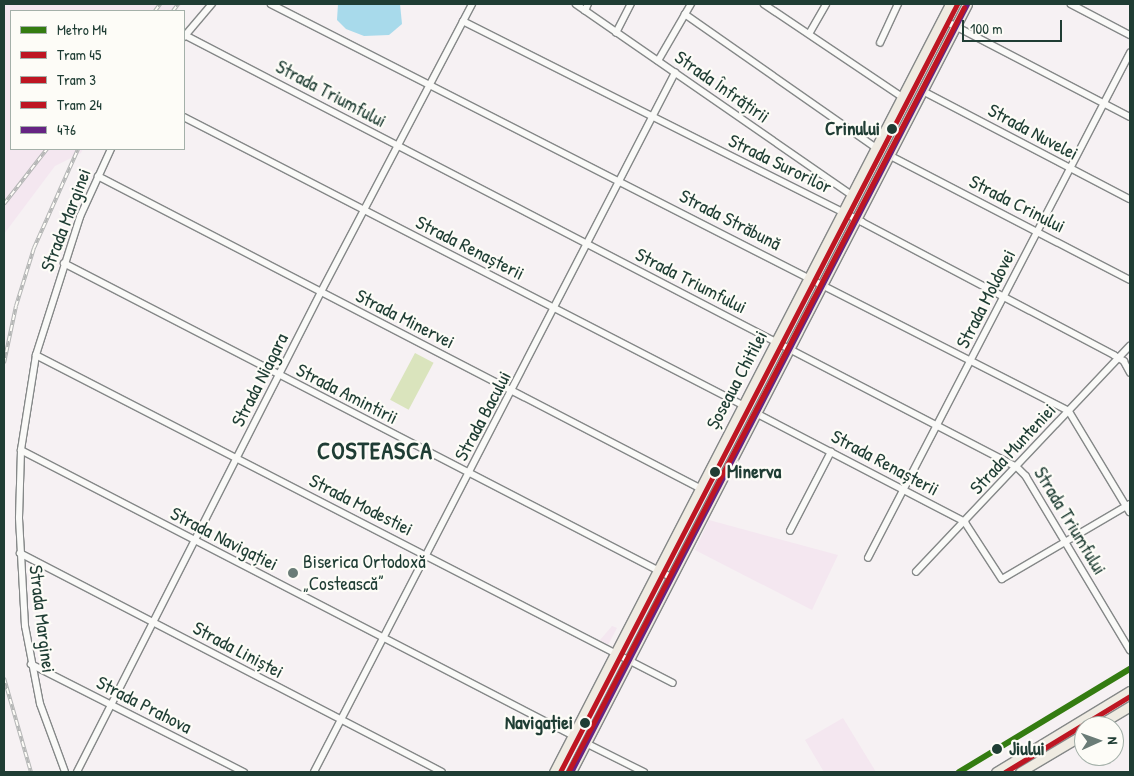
<!DOCTYPE html>
<html>
<head>
<meta charset="utf-8">
<style>
  body { margin:0 }
  #map { position:relative; width:1134px; height:776px; overflow:hidden; background:#f6f1f3; font-family:"Patrick Hand",sans-serif }
  div>[style] { position:absolute }
  .built>* { inset:0; background:#f4e7f0 }
  .green>* { inset:0; background:#dae4bd; transform-origin:0 0 }
  .water>* { inset:0; background:#a8daeb }
  .roads { filter:drop-shadow(1px 0 #858888) drop-shadow(-1px 0 #858888) drop-shadow(0 1px #858888) drop-shadow(0 -1px #858888) }
  .minor>* { height:5.5px; margin:-2.75px; padding:0 2.75px; transform-origin:2.75px; border-radius:2.75px; background:#fafaf8 }
  .primary>* { height:9px; margin:-4.5px; padding:0 4.5px; transform-origin:4.5px; border-radius:4.5px; background:#efebe2 }
  .rail>* { height:4px; margin-top:-2px; transform-origin:0; background:repeating-linear-gradient(90deg,#fdfcf7 0 5.5px,#b4b6b5 0 11px); box-sizing:border-box; border-block:1px solid #b4b6b5 }
  .bus-1>* { height:5px; margin:-2.5px; padding:0 2.5px; transform-origin:2.5px; border-radius:2.5px; background:#662483 }
  .tram-1>* { height:5px; margin:-2.5px; padding:0 2.5px; transform-origin:2.5px; border-radius:2.5px; background:#be1622 }
  .tram-2>* { height:5px; margin:-2.5px; padding:0 2.5px; transform-origin:2.5px; border-radius:2.5px; background:#be1622 }
  .tram-3>* { height:5px; margin:-2.5px; padding:0 2.5px; transform-origin:2.5px; border-radius:2.5px; background:#be1622 }
  .metro-1>* { height:6px; margin:-3px; padding:0 3px; transform-origin:3px; border-radius:3px; background:#347c11 }
  .dots>* { width:14px; height:14px; translate:-50% -50%; box-sizing:border-box; border:2px solid #fdfcf7; border-radius:50% }
  span { translate:-50% -50%; white-space:nowrap; text-align:center; line-height:1.15; -webkit-text-stroke:4.5px #fdfcf7; paint-order:stroke }
  .street-label { font-size:19px; color:#1f3d34 }
  .stop-label { font-size:19px; color:#1f3d34; font-weight:700 }
  .right { translate:-100% -50%; text-align:right }
  .left { translate:0 -50%; text-align:left }
  .poi-label { font-size:19px; color:#1f3d34 }
  .district-label { font-size:24px; color:#1f3d34; font-weight:700; letter-spacing:1px }
  .frame { position:absolute; inset:0; border:5px solid #1f3d34; pointer-events:none }
  .legend { position:absolute; left:10px; top:10px; width:175px; height:140px; box-sizing:border-box; background:#fdfcf7; border:1px solid #a4b0a9; margin:0; padding:6px 9px; list-style:none; font-size:15px; color:#1f3d34 }
  .legend li { display:flex; align-items:center; gap:10px; height:25px }
  .legend b { width:25px; border:1px solid #a4b0a9 }
  .north { position:absolute; left:1074px; top:716px; width:50px; height:50px; box-sizing:border-box; background:#fdfcf7; border:1px solid #a4b0a9; border-radius:50%; rotate:88deg; font-size:14px; font-weight:700; line-height:20px; text-align:center; color:#1f3d34 }
  .north::after { content:''; display:block; margin:auto; width:18px; height:22px; background:#6a7c77; clip-path:polygon(50% 0,100% 100%,50% 72%,0 100%) }
  .scale { position:absolute; left:962px; top:20px; width:100px; height:22px; box-sizing:border-box; border:2px solid #1f3d34; border-top:0; padding-left:6px; font-size:15px; line-height:18px; white-space:nowrap; color:#1f3d34; -webkit-text-stroke:4px #fdfcf7; paint-order:stroke }
</style>
</head>
<body>
<div id="map">
  <div class="built">
    <i style="clip-path:polygon(4px 4px,182px 4px,176px 11px,11px 11px,11px 149px,83px 149px,81px 153px,55px 166px,4px 234px)"></i>
    <i style="clip-path:polygon(709px 520px,838px 555px,812px 610px,695px 550px)"></i>
    <i style="clip-path:polygon(612px 626px,617px 628px,608px 645px,600px 640px)"></i>
    <i style="clip-path:polygon(843px 718px,876px 772px,824px 772px,805px 740px)"></i>
  </div>
  <div class="green">
    <i style="left:415px;top:353px;width:21px;height:53px;rotate:28deg"></i>
  </div>
  <div class="water">
    <i style="clip-path:polygon(338px 4px,400px 4px,402px 24px,389px 35px,364px 36px,346px 29px,337px 20px)"></i>
  </div>
  <div class="roads">
    <div class="minor">
      <i style="left:271px;top:4px;width:896px;rotate:27.02deg"></i>
      <i style="left:1069px;top:411px;width:118px;rotate:58.9deg"></i>
      <i style="left:576px;top:4px;width:336px;rotate:34.7deg"></i>
      <i style="left:764px;top:4px;width:165px;rotate:33.9deg"></i>
      <i style="left:1071px;top:4px;width:67px;rotate:27.7deg"></i>
      <i style="left:585px;top:11px;width:8px;rotate:-67deg"></i>
      <i style="left:685px;top:14px;width:232px;rotate:35deg"></i>
      <i style="left:942px;top:19px;width:212px;rotate:27.5deg"></i>
      <i style="left:463px;top:21px;width:447px;rotate:26.7deg"></i>
      <i style="left:862px;top:222px;width:285px;rotate:27.8deg"></i>
      <i style="left:1114px;top:355px;width:12px;rotate:31deg"></i>
      <i style="left:1124px;top:361px;width:13px;rotate:61deg"></i>
      <i style="left:616px;top:33px;width:33px;rotate:-63deg"></i>
      <i style="left:809px;top:34px;width:34px;rotate:-60deg"></i>
      <i style="left:185px;top:35px;width:937px;rotate:27.44deg"></i>
      <i style="left:1017px;top:467px;width:13px;rotate:45deg"></i>
      <i style="left:1026px;top:476px;width:203px;rotate:59.1deg"></i>
      <i style="left:184px;top:37px;width:43px;rotate:-49.7deg"></i>
      <i style="left:880px;top:43px;width:43px;rotate:-65.2deg"></i>
      <i style="left:658px;top:61px;width:66px;rotate:-59.9deg"></i>
      <i style="left:923px;top:91px;width:233px;rotate:27.6deg"></i>
      <i style="left:184px;top:117px;width:629px;rotate:27.26deg"></i>
      <i style="left:889px;top:155px;width:271px;rotate:27.4deg"></i>
      <i style="left:98px;top:176px;width:678px;rotate:27.4deg"></i>
      <i style="left:64px;top:263px;width:683px;rotate:27.35deg"></i>
      <i style="left:36px;top:355px;width:716px;rotate:27.24deg"></i>
      <i style="left:756px;top:413px;width:236px;rotate:27.5deg"></i>
      <i style="left:965px;top:522px;width:68px;rotate:57deg"></i>
      <i style="left:1002px;top:579px;width:148px;rotate:-30.4deg"></i>
      <i style="left:21px;top:450px;width:623px;rotate:27.35deg"></i>
      <i style="left:790px;top:531px;width:89px;rotate:-62.6deg"></i>
      <i style="left:20px;top:553px;width:475px;rotate:27.4deg"></i>
      <i style="left:868px;top:558px;width:569px;rotate:-62.58deg"></i>
      <i style="left:916px;top:572px;width:311px;rotate:-46.6deg"></i>
      <i style="left:31px;top:664px;width:239px;rotate:26.9deg"></i>
      <i style="left:586px;top:743px;width:65px;rotate:26.6deg"></i>
      <i style="left:65px;top:772px;width:72px;rotate:-110.2deg"></i>
      <i style="left:40px;top:704px;width:79px;rotate:-100.9deg"></i>
      <i style="left:25px;top:626px;width:108px;rotate:-93.2deg"></i>
      <i style="left:19px;top:518px;width:68px;rotate:-88.3deg"></i>
      <i style="left:21px;top:450px;width:96px;rotate:-81deg"></i>
      <i style="left:36px;top:355px;width:145px;rotate:-72.3deg"></i>
      <i style="left:80px;top:217px;width:75px;rotate:-65.5deg"></i>
      <i style="left:77px;top:772px;width:538px;rotate:-63.05deg"></i>
      <i style="left:321px;top:292px;width:325px;rotate:-62.3deg"></i>
      <i style="left:314px;top:772px;width:787px;rotate:-62.69deg"></i>
    </div>
    <div class="primary">
      <i style="left:1097px;top:726px;width:39px;rotate:-31deg"></i>
      <i style="left:554px;top:772px;width:864px;rotate:-62.72deg"></i>
      <i style="left:571px;top:772px;width:864px;rotate:-62.72deg"></i>
      <i style="left:996px;top:772px;width:157px;rotate:-31.2deg"></i>
      <i style="left:1020px;top:772px;width:74px;rotate:-30.7deg"></i>
    </div>
  </div>
  <div class="rail">
    <i style="left:155px;top:11px;width:9px;rotate:-54deg"></i>
    <i style="left:173px;top:11px;width:9px;rotate:-54deg"></i>
    <i style="left:4px;top:204px;width:70px;rotate:-52deg"></i>
    <i style="left:4px;top:363px;width:58px;rotate:-78.1deg"></i>
    <i style="left:16px;top:306px;width:61px;rotate:-72.8deg"></i>
    <i style="left:34px;top:248px;width:108px;rotate:-66deg"></i>
    <i style="left:4px;top:678px;width:98px;rotate:74deg"></i>
  </div>
  <div class="bus-1">
    <i style="left:571px;top:772px;width:864px;rotate:-62.72deg"></i>
  </div>
  <div class="tram-1">
    <i style="left:560px;top:772px;width:865px;rotate:-62.66deg"></i>
  </div>
  <div class="tram-2">
    <i style="left:568px;top:772px;width:861px;rotate:-62.63deg"></i>
  </div>
  <div class="tram-3">
    <i style="left:1005px;top:772px;width:146px;rotate:-31.3deg"></i>
  </div>
  <div class="metro-1">
    <i style="left:959px;top:772px;width:200px;rotate:-31.1deg"></i>
  </div>
  <div class="dots">
    <i style="left:892px;top:129px;background:#1f3d34"></i>
    <i style="left:715px;top:472px;background:#1f3d34"></i>
    <i style="left:293px;top:573px;background:#6a7c77"></i>
    <i style="left:585px;top:723px;background:#1f3d34"></i>
    <i style="left:997px;top:749px;background:#1f3d34"></i>
  </div>
  <div class="street-label">
    <span style="left:722px;top:87px;rotate:35deg">Strada Înfrățirii</span>
    <span style="left:331px;top:94px;rotate:28deg">Strada Triumfului</span>
    <span style="left:1033px;top:132px;rotate:28deg">Strada Nuvelei</span>
    <span style="left:780px;top:164px;rotate:26deg">Strada Surorilor</span>
    <span style="left:1017px;top:204px;rotate:27deg">Strada Crinului</span>
    <span style="left:66px;top:220px;rotate:-69deg">Strada Marginei</span>
    <span style="left:730px;top:220px;rotate:27deg">Strada Străbună</span>
    <span style="left:470px;top:248px;rotate:27deg">Strada Renașterii</span>
    <span style="left:691px;top:281px;rotate:27deg">Strada Triumfului</span>
    <span style="left:986px;top:299px;rotate:-63deg">Strada Moldovei</span>
    <span style="left:405px;top:319px;rotate:27deg">Strada Minervei</span>
    <span style="left:260px;top:380px;rotate:-63deg">Strada Niagara</span>
    <span style="left:737px;top:380px;rotate:-62deg">Șoseaua Chitilei</span>
    <span style="left:347px;top:394px;rotate:27deg">Strada Amintirii</span>
    <span style="left:483px;top:416px;rotate:-62deg">Strada Bacului</span>
    <span style="left:1013px;top:449px;rotate:-47deg">Strada Munteniei</span>
    <span style="left:885px;top:463px;rotate:28deg">Strada Renașterii</span>
    <span style="left:361px;top:505px;rotate:27deg">Strada Modestiei</span>
    <span style="left:1070px;top:521px;rotate:59deg">Strada Triumfului</span>
    <span style="left:224px;top:539px;rotate:27deg">Strada Navigației</span>
    <span style="left:42px;top:619px;rotate:83deg">Strada Marginei</span>
    <span style="left:238px;top:650px;rotate:28deg">Strada Liniștei</span>
    <span style="left:144px;top:705px;rotate:27deg">Strada Prahova</span>
  </div>
  <div class="stop-label">
    <span class="right" style="left:880px;top:129px">Crinului</span>
    <span class="left" style="left:727px;top:472px">Minerva</span>
    <span class="right" style="left:573px;top:723px">Navigației</span>
    <span class="left" style="left:1009px;top:749px">Jiului</span>
  </div>
  <div class="poi-label">
    <span class="left" style="left:303px;top:573px">Biserica Ortodoxă<br>„Costească”</span>
  </div>
  <div class="district-label">
    <span style="left:375px;top:451px">COSTEASCA</span>
  </div>
  <div class="frame"></div>
  <ul class="legend">
  <li><b style="height:6px;background:#347c11"></b>Metro M4</li>
  <li><b style="height:6px;background:#be1622"></b>Tram 45</li>
  <li><b style="height:6px;background:#be1622"></b>Tram 3</li>
  <li><b style="height:6px;background:#be1622"></b>Tram 24</li>
  <li><b style="height:6px;background:#662483"></b>476</li>
  </ul>
  <div class="north">N</div>
  <div class="scale">100 m</div>
</div>
</body>
</html>
